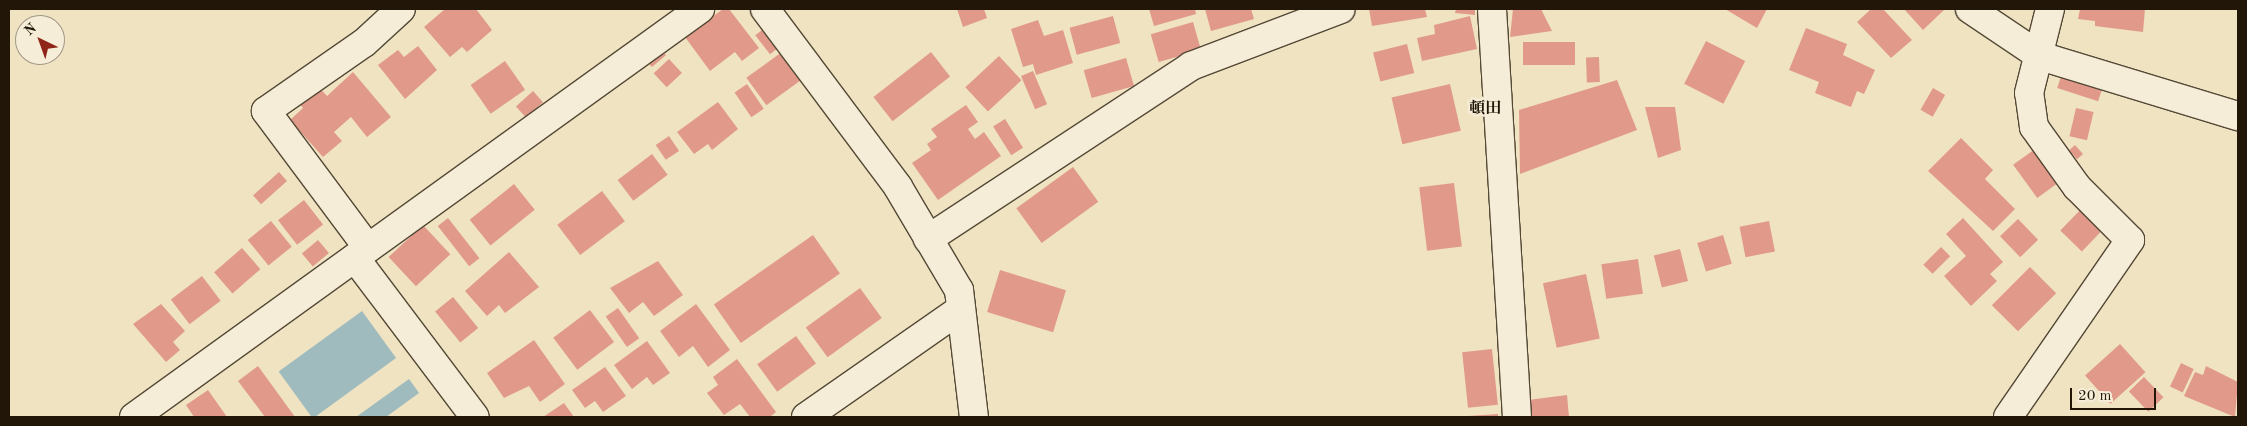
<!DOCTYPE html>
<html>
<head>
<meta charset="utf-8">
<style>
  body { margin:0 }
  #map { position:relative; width:2247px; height:426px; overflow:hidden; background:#efe3c2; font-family:"Old Standard TT","Noto Serif JP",serif }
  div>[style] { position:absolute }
  .water>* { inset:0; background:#9fbbbe; transform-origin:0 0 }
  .building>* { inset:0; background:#e19a8a; transform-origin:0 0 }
  .roads { filter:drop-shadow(1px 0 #544936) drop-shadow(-1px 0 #544936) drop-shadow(0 1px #544936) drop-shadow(0 -1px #544936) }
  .minor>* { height:28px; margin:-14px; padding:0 14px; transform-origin:14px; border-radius:14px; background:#f5edd7 }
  span { translate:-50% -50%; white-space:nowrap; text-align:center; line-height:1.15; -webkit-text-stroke:4.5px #f5edd7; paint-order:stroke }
  .quarter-label { font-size:16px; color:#211608; font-weight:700 }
  .frame { position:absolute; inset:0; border:10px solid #211608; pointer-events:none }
  .north { position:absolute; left:15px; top:15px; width:50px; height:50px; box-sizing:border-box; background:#f5edd7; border:1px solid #a09784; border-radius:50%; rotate:318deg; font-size:14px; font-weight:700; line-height:20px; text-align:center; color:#211608 }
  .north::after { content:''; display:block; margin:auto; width:18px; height:22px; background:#8f2418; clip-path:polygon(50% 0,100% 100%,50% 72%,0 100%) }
  .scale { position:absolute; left:2070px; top:388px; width:86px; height:22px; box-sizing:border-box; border:2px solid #211608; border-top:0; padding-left:6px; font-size:15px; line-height:18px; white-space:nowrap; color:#211608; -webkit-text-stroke:4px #f5edd7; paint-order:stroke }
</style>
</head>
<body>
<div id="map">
  <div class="water">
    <i style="left:362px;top:311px;width:58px;height:103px;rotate:54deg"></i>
    <i style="clip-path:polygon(409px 379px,419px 393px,386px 417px,356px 417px)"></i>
  </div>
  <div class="building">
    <i style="clip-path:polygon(445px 9px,476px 9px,492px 30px,467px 52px,462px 47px,450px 57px,424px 27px)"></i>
    <i style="clip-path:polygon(723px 9px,729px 9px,759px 48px,742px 61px,735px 52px,710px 71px,685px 37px)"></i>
    <i style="clip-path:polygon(957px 9px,984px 9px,987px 18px,963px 27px)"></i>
    <i style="clip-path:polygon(1149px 9px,1195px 9px,1196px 14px,1154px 26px)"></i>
    <i style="clip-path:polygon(1205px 9px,1251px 9px,1254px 19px,1211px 31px)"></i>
    <i style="clip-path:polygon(1369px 9px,1425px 9px,1427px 17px,1372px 26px)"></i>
    <i style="clip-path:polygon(1456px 9px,1475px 9px,1475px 15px,1455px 13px)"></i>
    <i style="clip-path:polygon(1513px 9px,1541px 9px,1552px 31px,1510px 37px)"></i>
    <i style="clip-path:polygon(1725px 9px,1767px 9px,1757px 28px)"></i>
    <i style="clip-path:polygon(1871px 9px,1883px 9px,1912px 40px,1891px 58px,1857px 22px)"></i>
    <i style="clip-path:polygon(1904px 9px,1943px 9px,1944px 10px,1923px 30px)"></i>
    <i style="clip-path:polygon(2080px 9px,2145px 9px,2143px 32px,2095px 26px,2095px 21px,2078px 19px)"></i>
    <i style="left:1113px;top:16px;width:28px;height:45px;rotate:75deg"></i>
    <i style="clip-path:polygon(1470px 16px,1477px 49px,1422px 61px,1417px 38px,1435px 34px,1434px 25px)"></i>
    <i style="clip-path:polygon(1038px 20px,1044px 36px,1063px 30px,1073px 63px,1036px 75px,1033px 64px,1023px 67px,1011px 29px)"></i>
    <i style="left:1193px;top:22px;width:29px;height:44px;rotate:74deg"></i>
    <i style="left:771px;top:23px;width:24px;height:20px;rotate:52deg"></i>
    <i style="clip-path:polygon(1806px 28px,1847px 44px,1843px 55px,1875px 70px,1864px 94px,1857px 91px,1851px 107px,1815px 93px,1819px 82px,1789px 70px)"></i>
    <i style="left:1706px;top:41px;width:44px;height:48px;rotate:27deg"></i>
    <i style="left:1575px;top:42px;width:23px;height:52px;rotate:90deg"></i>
    <i style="left:1407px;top:44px;width:30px;height:35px;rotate:76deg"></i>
    <i style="clip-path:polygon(418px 46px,437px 70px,405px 99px,378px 65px,398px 50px,404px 57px)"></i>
    <i style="left:786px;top:49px;width:34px;height:49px;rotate:54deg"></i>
    <i style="clip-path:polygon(662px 51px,666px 55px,652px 67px,647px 62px)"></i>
    <i style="left:931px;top:52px;width:31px;height:73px;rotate:52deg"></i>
    <i style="left:999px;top:56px;width:33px;height:46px;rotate:47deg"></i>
    <i style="left:1599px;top:57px;width:25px;height:13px;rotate:88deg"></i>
    <i style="left:1126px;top:58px;width:29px;height:44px;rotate:74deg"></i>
    <i style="left:669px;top:59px;width:19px;height:21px;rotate:47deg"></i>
    <i style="left:505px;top:61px;width:35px;height:42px;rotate:55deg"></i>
    <i style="left:2064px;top:67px;width:43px;height:22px;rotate:18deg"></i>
    <i style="left:1033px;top:71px;width:36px;height:13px;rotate:67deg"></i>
    <i style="clip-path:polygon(353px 72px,391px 117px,367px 137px,351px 117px,334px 132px,342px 141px,323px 157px,290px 120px,303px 108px,299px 103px,318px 86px,327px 96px)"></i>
    <i style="clip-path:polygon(1617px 80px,1637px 130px,1520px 174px,1519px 110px)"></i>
    <i style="left:747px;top:84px;width:30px;height:15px;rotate:56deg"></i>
    <i style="left:1450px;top:84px;width:48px;height:60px;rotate:77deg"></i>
    <i style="left:1933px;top:88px;width:14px;height:25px;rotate:30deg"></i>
    <i style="left:533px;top:91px;width:15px;height:23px;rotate:48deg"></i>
    <i style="clip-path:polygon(718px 102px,738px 129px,712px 150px,708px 144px,694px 154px,677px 132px)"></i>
    <i style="clip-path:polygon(966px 105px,978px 122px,968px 129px,975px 139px,984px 132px,1001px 156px,938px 200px,912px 163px,931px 150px,927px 144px,937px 137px,931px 129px)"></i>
    <i style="clip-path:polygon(1645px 107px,1675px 107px,1681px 150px,1658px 158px)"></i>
    <i style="left:2076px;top:108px;width:18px;height:29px;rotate:13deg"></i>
    <i style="left:1005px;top:119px;width:34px;height:14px;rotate:58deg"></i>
    <i style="left:669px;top:136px;width:18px;height:16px;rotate:56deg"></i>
    <i style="clip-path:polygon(1961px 138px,1993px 170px,1985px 179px,2015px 209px,1993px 231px,1928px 171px)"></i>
    <i style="left:2075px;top:145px;width:12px;height:8px;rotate:48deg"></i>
    <i style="left:2039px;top:146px;width:41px;height:32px;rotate:54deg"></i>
    <i style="left:652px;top:154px;width:26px;height:43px;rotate:53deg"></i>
    <i style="left:1073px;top:167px;width:43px;height:70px;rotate:54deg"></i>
    <i style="left:279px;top:172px;width:12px;height:35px;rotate:48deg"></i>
    <i style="left:1454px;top:183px;width:64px;height:35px;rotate:83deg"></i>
    <i style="left:514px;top:184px;width:33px;height:57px;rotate:51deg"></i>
    <i style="left:602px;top:191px;width:38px;height:56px;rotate:53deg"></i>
    <i style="left:304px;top:200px;width:31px;height:33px;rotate:52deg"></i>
    <i style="left:2086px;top:204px;width:30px;height:37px;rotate:44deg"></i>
    <i style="left:448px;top:218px;width:51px;height:13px;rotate:52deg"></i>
    <i style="clip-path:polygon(1963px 218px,2003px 262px,1990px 274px,1997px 281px,1971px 306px,1944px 276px,1966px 256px,1946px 234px)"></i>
    <i style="left:2018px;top:219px;width:29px;height:25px;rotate:46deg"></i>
    <i style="left:271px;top:221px;width:33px;height:30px;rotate:51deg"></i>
    <i style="left:1769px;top:221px;width:31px;height:30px;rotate:79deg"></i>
    <i style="left:423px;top:225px;width:40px;height:47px;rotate:47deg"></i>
    <i style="left:813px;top:235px;width:47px;height:121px;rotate:55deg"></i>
    <i style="left:1723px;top:235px;width:30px;height:27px;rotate:73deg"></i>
    <i style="left:318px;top:240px;width:17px;height:21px;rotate:50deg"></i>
    <i style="left:1941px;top:247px;width:13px;height:25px;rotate:45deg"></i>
    <i style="left:242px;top:248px;width:28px;height:37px;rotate:49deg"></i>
    <i style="left:1680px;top:249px;width:33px;height:27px;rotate:76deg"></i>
    <i style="clip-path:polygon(509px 252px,539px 287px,505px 313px,499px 305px,487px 316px,465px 291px)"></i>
    <i style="left:1638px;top:259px;width:35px;height:37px;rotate:82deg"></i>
    <i style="clip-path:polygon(658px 261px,683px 295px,654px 316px,643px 302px,629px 313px,610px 288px)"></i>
    <i style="left:2030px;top:267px;width:37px;height:54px;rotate:45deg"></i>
    <i style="left:1000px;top:270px;width:69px;height:44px;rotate:17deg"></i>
    <i style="left:1586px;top:274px;width:66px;height:44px;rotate:78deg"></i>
    <i style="left:202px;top:276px;width:31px;height:39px;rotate:53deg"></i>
    <i style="left:860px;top:288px;width:37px;height:67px;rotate:54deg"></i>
    <i style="left:453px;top:297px;width:40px;height:23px;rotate:51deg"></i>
    <i style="clip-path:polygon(161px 304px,185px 331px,173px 342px,180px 350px,166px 362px,133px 324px)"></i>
    <i style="clip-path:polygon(696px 304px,730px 350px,708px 367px,693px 346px,679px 357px,660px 331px)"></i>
    <i style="left:618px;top:308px;width:37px;height:15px;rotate:55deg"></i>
    <i style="left:590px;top:310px;width:40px;height:46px;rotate:53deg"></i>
    <i style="left:796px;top:336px;width:34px;height:48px;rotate:54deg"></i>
    <i style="clip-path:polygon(534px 340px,565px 384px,540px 402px,529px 386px,504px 398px,487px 373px)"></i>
    <i style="clip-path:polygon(647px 341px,670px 373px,653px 385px,647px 377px,632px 389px,614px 365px)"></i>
    <i style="left:2120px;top:344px;width:38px;height:47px;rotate:48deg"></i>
    <i style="left:1492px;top:349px;width:56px;height:30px;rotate:84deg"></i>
    <i style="clip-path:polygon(737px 359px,776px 412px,770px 417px,750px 417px,740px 404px,724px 415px,707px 393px,718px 385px,713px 377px)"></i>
    <i style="left:2181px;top:363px;width:14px;height:26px;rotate:25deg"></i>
    <i style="clip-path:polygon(258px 366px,295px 417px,265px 417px,238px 381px)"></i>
    <i style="clip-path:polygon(2206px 366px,2238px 382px,2235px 417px,2184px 396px,2195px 372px,2203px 375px)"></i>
    <i style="clip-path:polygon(605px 367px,626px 396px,603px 412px,595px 401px,585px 408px,572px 390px)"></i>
    <i style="left:2144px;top:377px;width:28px;height:21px;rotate:46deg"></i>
    <i style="clip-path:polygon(208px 390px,227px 417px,194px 417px,186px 405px)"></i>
    <i style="clip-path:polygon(1567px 395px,1569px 417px,1531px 417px,1528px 400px)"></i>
    <i style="clip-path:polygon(564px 403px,574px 417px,543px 417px)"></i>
    <i style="clip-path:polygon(1498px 414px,1498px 417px,1468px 417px,1468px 416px)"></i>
  </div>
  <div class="roads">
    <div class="minor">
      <i style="left:765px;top:9px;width:222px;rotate:53.2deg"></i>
      <i style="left:898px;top:187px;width:120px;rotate:59.4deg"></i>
      <i style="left:959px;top:290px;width:128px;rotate:83.3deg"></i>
      <i style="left:1492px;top:9px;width:409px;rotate:86.5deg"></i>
      <i style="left:1970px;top:9px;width:84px;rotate:33.9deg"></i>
      <i style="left:2040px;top:56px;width:207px;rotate:16.9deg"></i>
      <i style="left:928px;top:239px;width:315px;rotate:-33.3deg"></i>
      <i style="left:1191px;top:66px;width:160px;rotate:-20.8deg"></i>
      <i style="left:368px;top:248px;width:171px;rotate:-126.7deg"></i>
      <i style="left:266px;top:111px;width:119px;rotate:-34.8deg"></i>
      <i style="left:364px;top:43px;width:50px;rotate:-42.6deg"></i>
      <i style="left:355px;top:258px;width:199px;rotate:53deg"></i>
      <i style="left:134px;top:417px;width:698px;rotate:-35.79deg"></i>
      <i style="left:806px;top:417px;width:189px;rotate:-34.9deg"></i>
      <i style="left:2008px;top:417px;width:215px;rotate:-55.4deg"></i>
      <i style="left:2130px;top:240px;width:75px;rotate:-135deg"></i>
      <i style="left:2077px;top:187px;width:74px;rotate:-125.6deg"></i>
      <i style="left:2034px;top:127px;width:34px;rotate:-98deg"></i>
      <i style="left:2029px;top:93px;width:87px;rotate:-76deg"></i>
    </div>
  </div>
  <div class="quarter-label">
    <span style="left:1485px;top:109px">頓田</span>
  </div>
  <div class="frame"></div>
  <div class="north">N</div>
  <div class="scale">20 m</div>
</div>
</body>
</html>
